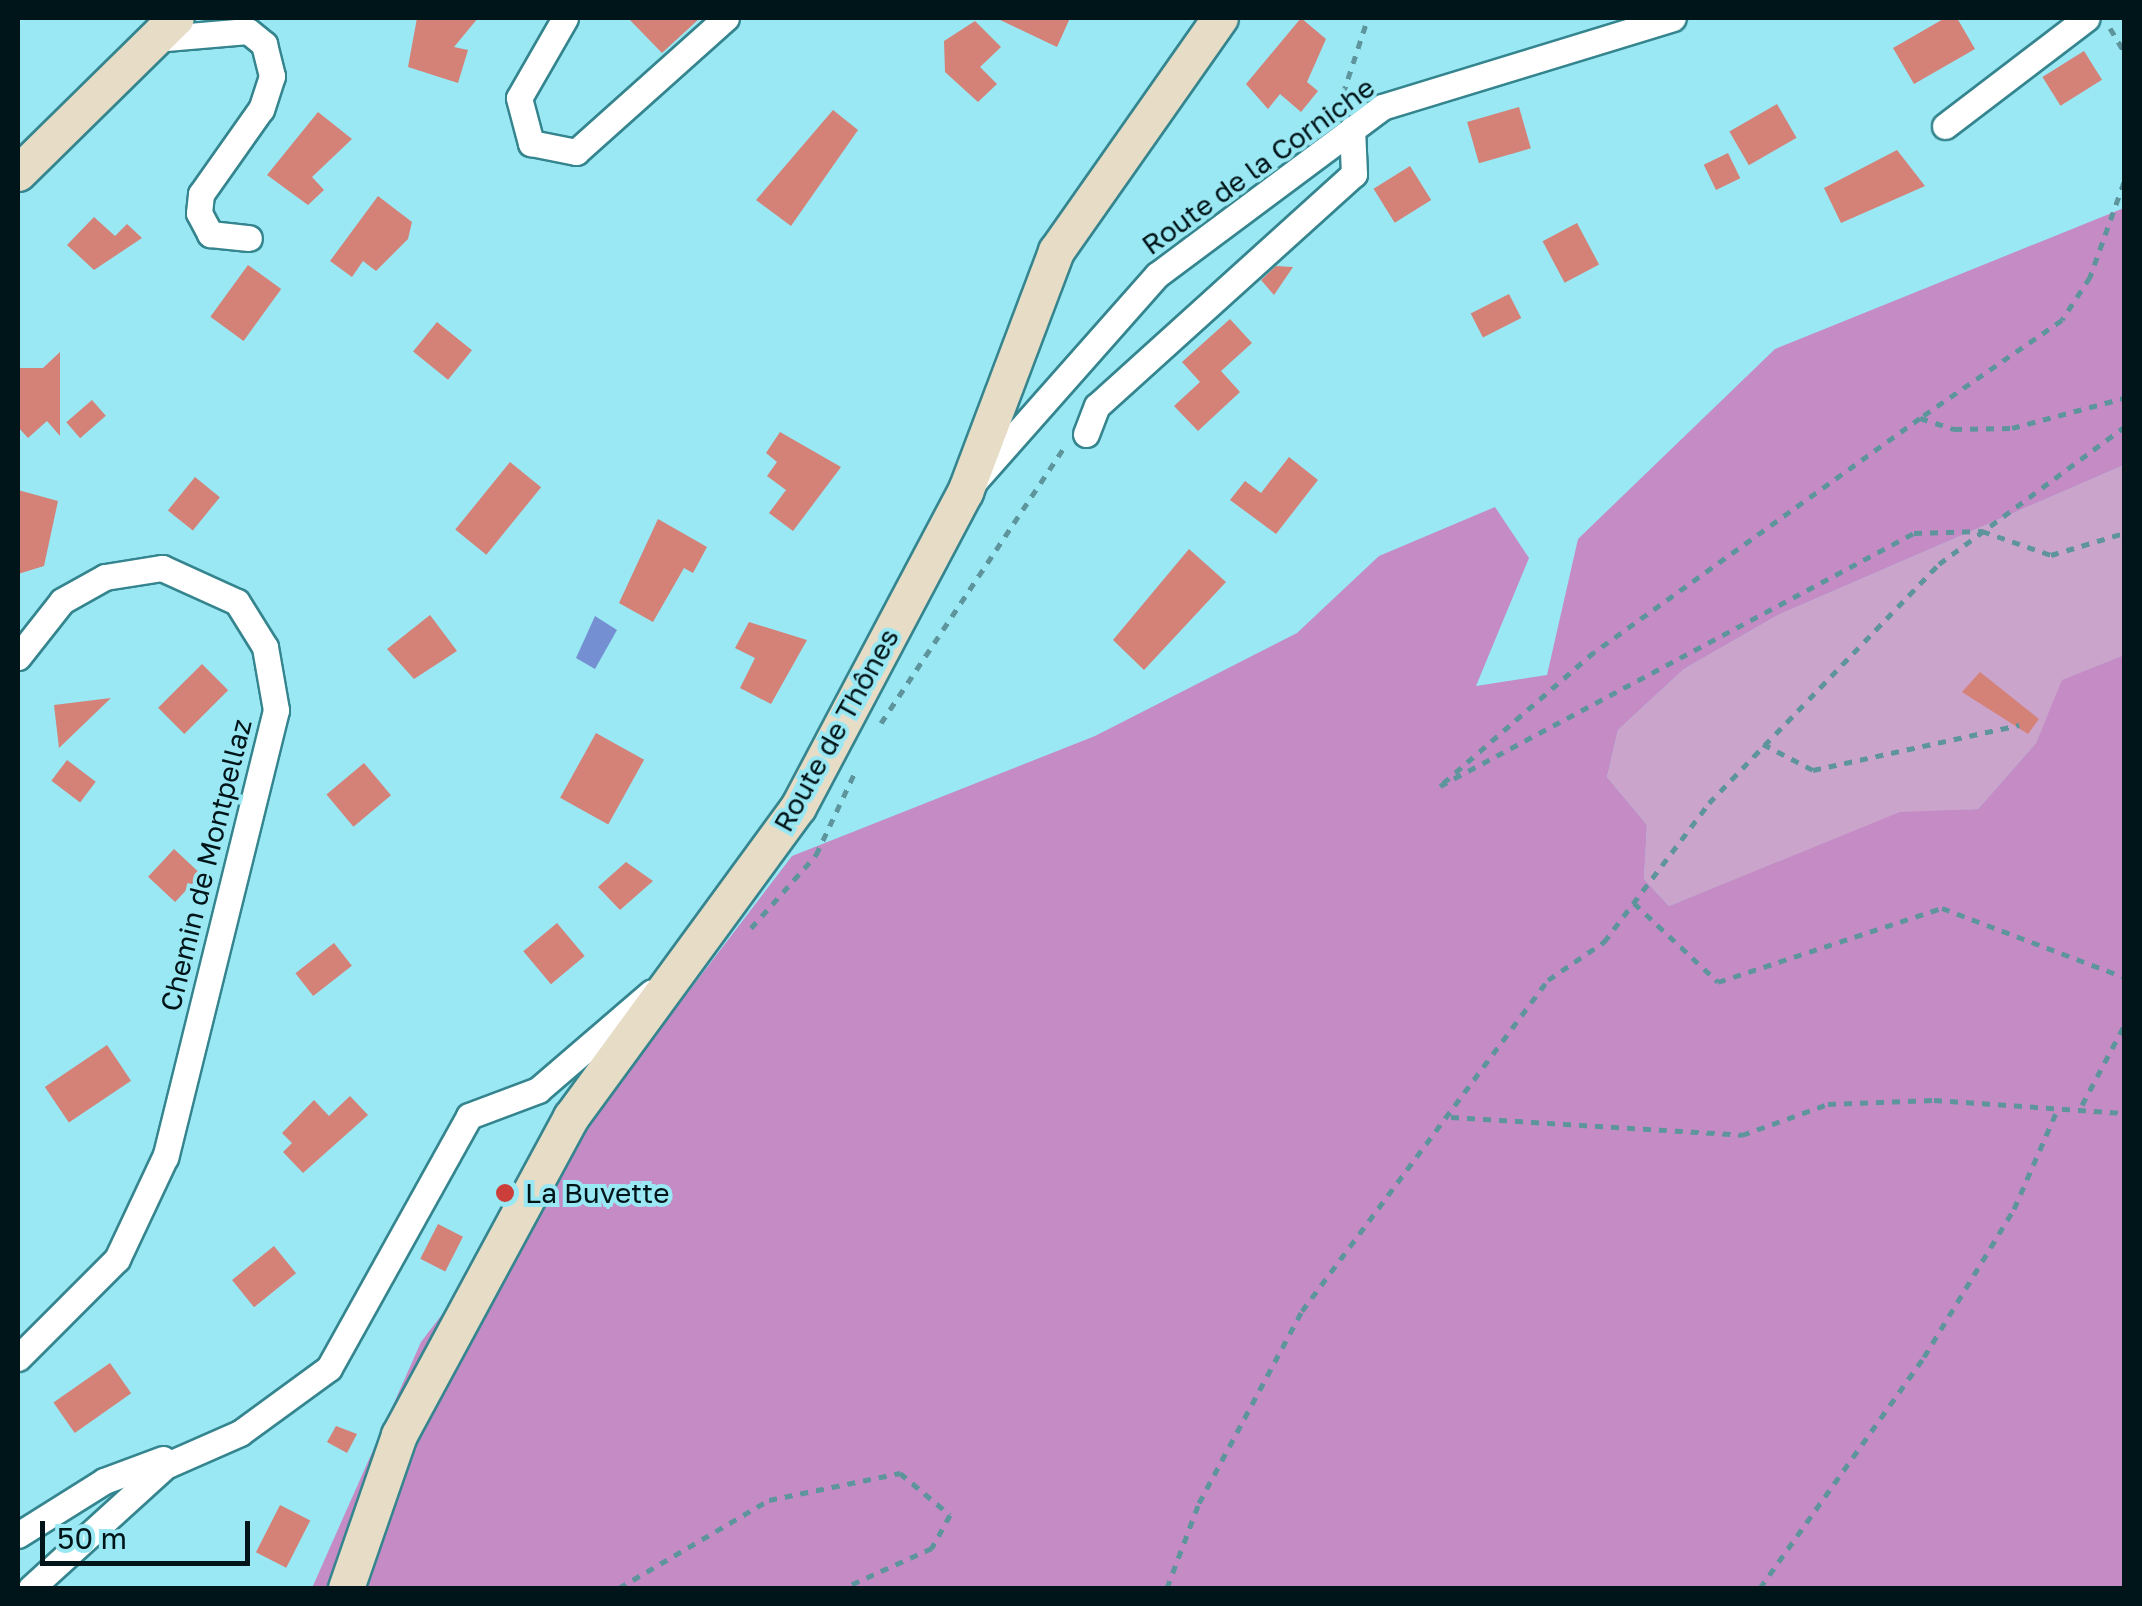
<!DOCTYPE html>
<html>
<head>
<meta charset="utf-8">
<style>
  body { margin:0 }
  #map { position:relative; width:2142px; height:1606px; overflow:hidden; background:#9ae8f3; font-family:"Golos Text",sans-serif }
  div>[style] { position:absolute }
  .green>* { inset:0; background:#cba4cb }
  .forest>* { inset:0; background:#c48bc4 }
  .water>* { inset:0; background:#7590d2 }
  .building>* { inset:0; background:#d48178; transform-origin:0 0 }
  .path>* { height:5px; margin-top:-2.5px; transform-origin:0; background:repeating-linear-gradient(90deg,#5e959d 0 8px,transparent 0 16px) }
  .roads { filter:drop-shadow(2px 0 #35858f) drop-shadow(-2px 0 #35858f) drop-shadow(0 2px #35858f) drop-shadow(0 -2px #35858f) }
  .street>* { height:25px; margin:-12.5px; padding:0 12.5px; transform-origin:12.5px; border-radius:12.5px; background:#fff }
  .secondary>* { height:35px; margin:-17.5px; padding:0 17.5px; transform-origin:17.5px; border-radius:17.5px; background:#e7ddc7 }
  .dots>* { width:28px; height:28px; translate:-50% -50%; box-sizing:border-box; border:5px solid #9ae8f3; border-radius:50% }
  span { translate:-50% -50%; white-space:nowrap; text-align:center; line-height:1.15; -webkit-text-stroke:8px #9ae8f3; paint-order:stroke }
  .street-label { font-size:28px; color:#001519 }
  .poi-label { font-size:28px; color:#001519 }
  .left { translate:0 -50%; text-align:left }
  .frame { position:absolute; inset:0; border:20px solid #001519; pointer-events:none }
  .scale { position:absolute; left:40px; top:1521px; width:210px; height:45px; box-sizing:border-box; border:5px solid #001519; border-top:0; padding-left:12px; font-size:30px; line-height:35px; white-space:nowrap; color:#001519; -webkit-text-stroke:8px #9ae8f3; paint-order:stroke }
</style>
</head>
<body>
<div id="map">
  <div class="green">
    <i style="clip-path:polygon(2124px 465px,2124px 655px,2063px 680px,2036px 743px,1978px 809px,1900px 813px,1669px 906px,1644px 879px,1647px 825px,1607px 777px,1618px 730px,1684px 669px,1778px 615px)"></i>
  </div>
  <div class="forest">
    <i style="clip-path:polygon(2124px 208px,2124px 465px,1778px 615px,1684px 669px,1618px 730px,1607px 777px,1647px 825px,1644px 879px,1669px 906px,1900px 812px,1978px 809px,2036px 743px,2062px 680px,2124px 655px,2124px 1588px,312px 1588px,421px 1342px,792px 856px,1095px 736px,1297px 633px,1379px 556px,1495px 507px,1529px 558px,1476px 686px,1547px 675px,1578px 539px,1775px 349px)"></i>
  </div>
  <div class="water">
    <i style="clip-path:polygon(595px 616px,617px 630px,595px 669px,576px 658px)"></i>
  </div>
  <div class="building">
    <i style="clip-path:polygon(417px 18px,478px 18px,454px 47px,468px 50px,458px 83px,408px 67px)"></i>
    <i style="clip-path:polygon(628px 18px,700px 18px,662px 53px)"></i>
    <i style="clip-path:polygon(996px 18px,1070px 18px,1057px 47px)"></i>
    <i style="clip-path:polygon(1301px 18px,1326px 39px,1307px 82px,1318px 91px,1301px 112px,1280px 94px,1268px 109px,1246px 84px)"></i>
    <i style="clip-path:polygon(1945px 18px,1957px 18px,1975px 49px,1914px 84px,1893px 48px)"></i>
    <i style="clip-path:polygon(975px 21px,1001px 47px,980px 67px,997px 84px,978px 102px,945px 72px,944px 41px)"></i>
    <i style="left:2084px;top:51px;width:34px;height:49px;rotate:58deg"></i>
    <i style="left:1777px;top:104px;width:39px;height:55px;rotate:60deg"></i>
    <i style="left:1519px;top:107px;width:43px;height:54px;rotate:74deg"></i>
    <i style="clip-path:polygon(833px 110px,858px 130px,791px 226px,756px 200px)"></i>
    <i style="clip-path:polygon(318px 112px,352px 139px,312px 177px,324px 190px,308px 205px,267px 175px)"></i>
    <i style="clip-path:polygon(1897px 150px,1925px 186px,1841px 223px,1824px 188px)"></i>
    <i style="left:1728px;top:153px;width:28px;height:27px;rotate:64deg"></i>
    <i style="left:1410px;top:166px;width:40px;height:43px;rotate:58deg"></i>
    <i style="clip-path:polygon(378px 196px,412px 222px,408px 239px,376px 271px,363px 261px,352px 277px,330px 261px)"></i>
    <i style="clip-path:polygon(94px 217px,115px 236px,127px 224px,142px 238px,94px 270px,67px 245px)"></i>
    <i style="left:1577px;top:223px;width:47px;height:39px;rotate:62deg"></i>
    <i style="left:248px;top:265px;width:41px;height:64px;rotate:36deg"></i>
    <i style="clip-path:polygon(1276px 266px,1293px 267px,1274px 295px,1261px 280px)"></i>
    <i style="left:1509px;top:294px;width:27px;height:43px;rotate:63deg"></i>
    <i style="clip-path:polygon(1230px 319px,1252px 343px,1221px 371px,1240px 392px,1198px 431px,1174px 406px,1200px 382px,1182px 362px)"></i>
    <i style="left:437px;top:322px;width:45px;height:38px;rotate:39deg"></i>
    <i style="clip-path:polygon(60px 352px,60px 436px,47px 421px,28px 438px,18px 427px,20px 368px,43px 368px)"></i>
    <i style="left:92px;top:400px;width:21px;height:34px;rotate:49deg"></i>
    <i style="clip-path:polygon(780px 432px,841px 467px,793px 531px,769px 513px,786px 490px,767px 476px,777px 462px,766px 453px)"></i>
    <i style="clip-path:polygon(1289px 457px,1318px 480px,1276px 534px,1230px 500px,1245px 481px,1261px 493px)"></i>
    <i style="left:510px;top:462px;width:40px;height:87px;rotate:39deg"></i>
    <i style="left:195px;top:477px;width:32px;height:43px;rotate:39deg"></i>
    <i style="clip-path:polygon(18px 490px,58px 501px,44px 566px,18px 574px)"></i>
    <i style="clip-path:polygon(658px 519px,707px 547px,693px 573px,684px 568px,653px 622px,619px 603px)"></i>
    <i style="clip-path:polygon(1189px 549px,1226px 582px,1144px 670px,1113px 640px)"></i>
    <i style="clip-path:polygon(430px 615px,457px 651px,414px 679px,387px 649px)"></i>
    <i style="clip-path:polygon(749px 622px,807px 640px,771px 704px,740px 688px,755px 658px,735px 648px)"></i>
    <i style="left:202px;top:664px;width:37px;height:62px;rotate:45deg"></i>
    <i style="clip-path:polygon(1980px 672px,2039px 719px,2028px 734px,1962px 692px)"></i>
    <i style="clip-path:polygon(111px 698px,59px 748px,54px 705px)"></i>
    <i style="left:596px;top:733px;width:55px;height:74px;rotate:29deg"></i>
    <i style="left:67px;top:760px;width:36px;height:26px;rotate:37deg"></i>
    <i style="left:364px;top:763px;width:42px;height:49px;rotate:50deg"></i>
    <i style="left:174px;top:849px;width:37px;height:38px;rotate:43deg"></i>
    <i style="clip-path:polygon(626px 862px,653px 881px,620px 910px,598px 887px)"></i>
    <i style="left:557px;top:923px;width:43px;height:44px;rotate:50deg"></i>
    <i style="left:334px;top:943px;width:29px;height:49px;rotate:52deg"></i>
    <i style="left:107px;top:1045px;width:43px;height:75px;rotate:56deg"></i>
    <i style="clip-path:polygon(350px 1096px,368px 1115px,303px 1173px,283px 1152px,292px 1143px,282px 1133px,314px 1100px,329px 1116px)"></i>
    <i style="left:438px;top:1224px;width:28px;height:39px;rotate:27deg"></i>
    <i style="left:274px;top:1246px;width:35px;height:54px;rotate:51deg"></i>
    <i style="left:110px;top:1363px;width:37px;height:69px;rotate:55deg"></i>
    <i style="clip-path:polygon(336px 1426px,357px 1434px,347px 1453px,327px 1442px)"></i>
    <i style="left:280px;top:1505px;width:34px;height:53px;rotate:27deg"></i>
  </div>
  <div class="path">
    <i style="left:2110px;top:28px;width:27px;rotate:59deg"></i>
    <i style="left:1338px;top:109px;width:96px;rotate:-71.8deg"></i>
    <i style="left:2124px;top:182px;width:101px;rotate:109.7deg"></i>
    <i style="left:2090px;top:277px;width:51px;rotate:123.1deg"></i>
    <i style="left:2062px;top:320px;width:173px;rotate:145.4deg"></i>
    <i style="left:1920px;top:418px;width:36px;rotate:18deg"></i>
    <i style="left:1954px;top:429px;width:58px;rotate:-1deg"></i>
    <i style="left:2012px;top:428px;width:116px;rotate:-15deg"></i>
    <i style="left:1920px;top:418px;width:401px;rotate:144.3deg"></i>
    <i style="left:1594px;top:652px;width:204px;rotate:139deg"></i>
    <i style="left:1440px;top:786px;width:537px;rotate:-28.09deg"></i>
    <i style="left:1914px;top:533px;width:68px;rotate:-1.7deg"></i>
    <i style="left:1982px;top:531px;width:73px;rotate:19.2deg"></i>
    <i style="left:2051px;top:555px;width:76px;rotate:-16.8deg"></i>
    <i style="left:881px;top:723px;width:334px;rotate:-56.4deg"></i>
    <i style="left:1763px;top:744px;width:56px;rotate:27.5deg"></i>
    <i style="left:1813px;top:770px;width:211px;rotate:-12.3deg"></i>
    <i style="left:1634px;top:903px;width:115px;rotate:43.2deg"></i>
    <i style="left:1718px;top:982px;width:236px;rotate:-18.3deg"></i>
    <i style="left:1942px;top:908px;width:195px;rotate:20.8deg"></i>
    <i style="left:751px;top:928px;width:98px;rotate:-48.3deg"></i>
    <i style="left:816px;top:855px;width:92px;rotate:-64.8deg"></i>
    <i style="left:2082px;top:1105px;width:89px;rotate:-62deg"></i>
    <i style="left:1451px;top:1117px;width:292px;rotate:3.5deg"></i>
    <i style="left:1742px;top:1135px;width:91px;rotate:-19.8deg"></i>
    <i style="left:1828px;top:1104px;width:106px;rotate:-2.2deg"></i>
    <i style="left:1934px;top:1100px;width:190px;rotate:3.9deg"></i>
    <i style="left:619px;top:1588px;width:174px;rotate:-30.4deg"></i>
    <i style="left:769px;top:1500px;width:134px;rotate:-11.6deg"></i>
    <i style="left:900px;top:1473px;width:65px;rotate:40deg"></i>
    <i style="left:950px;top:1515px;width:38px;rotate:119deg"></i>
    <i style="left:932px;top:1548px;width:97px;rotate:155.6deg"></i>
    <i style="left:1167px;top:1588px;width:91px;rotate:-69.4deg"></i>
    <i style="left:1199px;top:1503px;width:218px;rotate:-61.8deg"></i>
    <i style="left:1302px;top:1311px;width:412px;rotate:-53.4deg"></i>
    <i style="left:1548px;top:980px;width:68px;rotate:-34.2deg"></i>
    <i style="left:1604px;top:942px;width:174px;rotate:-52.9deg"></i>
    <i style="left:1709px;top:803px;width:332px;rotate:-46.1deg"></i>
    <i style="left:1939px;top:564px;width:230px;rotate:-36.5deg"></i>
    <i style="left:1760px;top:1588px;width:283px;rotate:-54.6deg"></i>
    <i style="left:1924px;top:1357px;width:173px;rotate:-58.7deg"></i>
    <i style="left:2014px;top:1209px;width:105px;rotate:-66.4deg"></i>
  </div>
  <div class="roads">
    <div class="street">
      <i style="left:565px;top:18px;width:92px;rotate:119.9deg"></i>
      <i style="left:519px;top:98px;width:47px;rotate:75.1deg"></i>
      <i style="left:531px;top:143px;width:46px;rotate:11.3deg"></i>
      <i style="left:576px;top:152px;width:201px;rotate:-41.8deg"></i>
      <i style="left:154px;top:39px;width:94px;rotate:-4.9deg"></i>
      <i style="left:248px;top:31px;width:21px;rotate:39deg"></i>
      <i style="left:264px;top:44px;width:33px;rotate:76deg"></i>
      <i style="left:272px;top:76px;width:35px;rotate:108deg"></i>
      <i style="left:261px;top:109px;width:104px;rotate:125.2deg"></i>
      <i style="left:201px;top:194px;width:19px;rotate:96deg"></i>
      <i style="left:199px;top:213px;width:24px;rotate:62deg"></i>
      <i style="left:210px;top:234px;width:39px;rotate:6deg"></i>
      <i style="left:1945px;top:126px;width:178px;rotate:-37.3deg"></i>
      <i style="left:1086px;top:434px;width:30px;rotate:-69deg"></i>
      <i style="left:1097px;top:406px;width:346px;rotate:-42.1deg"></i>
      <i style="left:1354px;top:174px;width:45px;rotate:-92.5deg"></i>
      <i style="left:965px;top:492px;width:290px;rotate:-48.5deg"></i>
      <i style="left:1157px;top:275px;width:281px;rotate:-36.7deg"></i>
      <i style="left:1382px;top:107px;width:304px;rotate:-17deg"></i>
      <i style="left:18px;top:657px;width:71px;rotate:-51.8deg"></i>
      <i style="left:62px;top:601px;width:49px;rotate:-29.2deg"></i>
      <i style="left:105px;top:577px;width:58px;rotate:-9deg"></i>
      <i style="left:162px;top:568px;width:82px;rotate:24.4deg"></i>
      <i style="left:237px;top:602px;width:53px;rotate:58.1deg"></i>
      <i style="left:265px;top:647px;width:64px;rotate:80.1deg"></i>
      <i style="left:276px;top:710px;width:461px;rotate:103.9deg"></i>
      <i style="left:165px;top:1157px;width:113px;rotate:115.2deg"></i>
      <i style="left:117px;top:1259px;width:140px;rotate:135deg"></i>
      <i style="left:18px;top:1535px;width:102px;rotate:-32.1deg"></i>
      <i style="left:104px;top:1481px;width:63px;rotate:-20.4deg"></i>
      <i style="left:31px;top:1588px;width:181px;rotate:-42.3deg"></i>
      <i style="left:165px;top:1466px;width:82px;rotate:-23.7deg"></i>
      <i style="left:240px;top:1433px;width:110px;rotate:-36.1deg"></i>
      <i style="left:329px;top:1368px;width:288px;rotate:-60.9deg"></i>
      <i style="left:469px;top:1116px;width:74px;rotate:-20.6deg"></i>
      <i style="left:538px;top:1090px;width:150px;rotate:-40.7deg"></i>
    </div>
    <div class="secondary">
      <i style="left:18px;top:173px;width:221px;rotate:-44.5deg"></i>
      <i style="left:346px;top:1588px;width:162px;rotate:-70.9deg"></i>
      <i style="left:399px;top:1435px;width:362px;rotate:-61.6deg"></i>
      <i style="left:571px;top:1117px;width:384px;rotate:-53.8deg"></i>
      <i style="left:798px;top:807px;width:357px;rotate:-62.1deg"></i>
      <i style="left:965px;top:492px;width:258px;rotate:-69.3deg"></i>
      <i style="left:1056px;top:251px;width:285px;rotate:-54.9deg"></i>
    </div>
  </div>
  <div class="dots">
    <i style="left:505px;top:1193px;background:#cc3e39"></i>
  </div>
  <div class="street-label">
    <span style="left:1258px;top:166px;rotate:-36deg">Route de la Corniche</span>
    <span style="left:836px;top:730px;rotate:-61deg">Route de Thônes</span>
    <span style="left:206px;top:865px;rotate:-76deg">Chemin de Montpellaz</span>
  </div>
  <div class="poi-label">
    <span class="left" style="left:525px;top:1193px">La Buvette</span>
  </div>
  <div class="frame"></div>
  <div class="scale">50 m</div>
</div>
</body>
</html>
